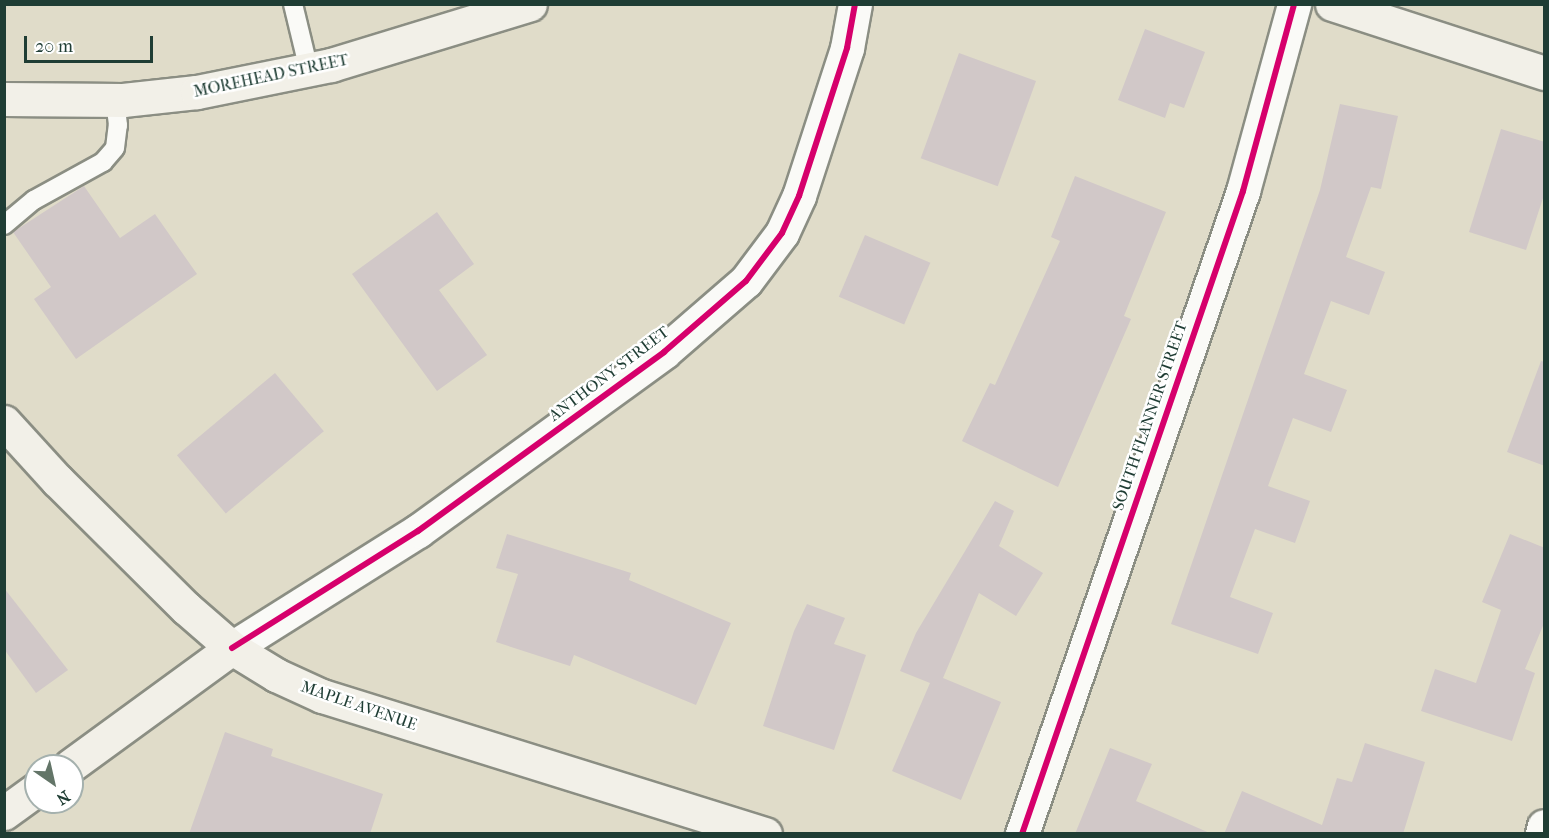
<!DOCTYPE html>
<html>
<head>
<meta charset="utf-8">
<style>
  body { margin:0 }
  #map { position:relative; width:1549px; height:838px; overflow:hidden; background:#e0dcc9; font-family:"IM FELL French Canon",serif }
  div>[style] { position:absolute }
  .building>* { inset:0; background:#d1c8c8; transform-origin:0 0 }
  .roads { filter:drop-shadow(2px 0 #8b8e83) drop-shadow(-2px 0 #8b8e83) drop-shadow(0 2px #8b8e83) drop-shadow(0 -2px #8b8e83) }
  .lane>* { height:18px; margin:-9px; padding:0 9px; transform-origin:9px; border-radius:9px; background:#fafaf7 }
  .street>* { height:33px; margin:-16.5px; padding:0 16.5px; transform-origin:16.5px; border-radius:16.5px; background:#fafaf7 }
  .secondary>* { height:33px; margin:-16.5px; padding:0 16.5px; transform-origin:16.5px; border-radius:16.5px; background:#f2f0e8 }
  .cycleway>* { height:6px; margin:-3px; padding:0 3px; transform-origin:3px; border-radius:3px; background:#d6006c }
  span { translate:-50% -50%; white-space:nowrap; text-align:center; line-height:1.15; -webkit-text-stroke:5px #fff; paint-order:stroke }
  .street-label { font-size:16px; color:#1f3d34 }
  .frame { position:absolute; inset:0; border:6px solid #1f3d34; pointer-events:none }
  .north { position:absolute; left:24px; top:754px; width:60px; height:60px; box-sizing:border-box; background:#fff; border:2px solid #a5b1ae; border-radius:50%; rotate:146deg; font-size:16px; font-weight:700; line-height:24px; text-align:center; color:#1f3d34 }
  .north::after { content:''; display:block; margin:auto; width:21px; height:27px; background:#637568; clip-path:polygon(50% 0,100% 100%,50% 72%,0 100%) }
  .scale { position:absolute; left:24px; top:36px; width:129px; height:27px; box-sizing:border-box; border:3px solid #1f3d34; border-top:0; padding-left:8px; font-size:18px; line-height:21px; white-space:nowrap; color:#1f3d34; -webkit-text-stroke:4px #fff; paint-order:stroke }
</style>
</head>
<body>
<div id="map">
  <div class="building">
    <i style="clip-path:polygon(1145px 29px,1205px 52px,1184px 108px,1170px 103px,1165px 118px,1118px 100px)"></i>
    <i style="left:959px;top:53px;width:82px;height:112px;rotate:20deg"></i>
    <i style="clip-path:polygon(1340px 104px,1398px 116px,1381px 189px,1371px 187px,1346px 257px,1385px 272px,1369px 315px,1331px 301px,1304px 374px,1347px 390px,1331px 432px,1293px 418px,1268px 486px,1310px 501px,1295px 543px,1255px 529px,1230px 597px,1273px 613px,1258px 654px,1171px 624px,1320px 190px)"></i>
    <i style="clip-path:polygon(1501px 129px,1545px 142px,1545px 192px,1526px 250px,1469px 232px)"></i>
    <i style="clip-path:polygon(1075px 176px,1166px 212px,1124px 316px,1131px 319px,1058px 487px,962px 441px,990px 383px,995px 385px,1060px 241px,1051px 237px)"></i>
    <i style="clip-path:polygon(84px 186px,120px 238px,155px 214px,197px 274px,76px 359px,34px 299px,51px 287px,13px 232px)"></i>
    <i style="clip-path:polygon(437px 212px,474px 264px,439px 290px,487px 355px,437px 391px,352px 274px)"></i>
    <i style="left:865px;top:235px;width:71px;height:67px;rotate:23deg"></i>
    <i style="clip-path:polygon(1541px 361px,1545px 362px,1545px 466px,1507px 452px)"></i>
    <i style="left:275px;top:373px;width:76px;height:128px;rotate:50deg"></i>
    <i style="clip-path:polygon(995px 501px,1014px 511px,999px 546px,1043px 573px,1016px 616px,979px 593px,943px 678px,1001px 702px,961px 800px,892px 771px,930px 683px,900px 671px,916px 633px)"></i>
    <i style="clip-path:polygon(507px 534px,631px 573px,629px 580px,731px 623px,696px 705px,574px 655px,570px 666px,496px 642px,518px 574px,496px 568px)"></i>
    <i style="clip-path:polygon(1510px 534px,1545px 548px,1545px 621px,1525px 669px,1535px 673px,1512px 741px,1421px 711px,1435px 669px,1476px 683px,1501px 610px,1482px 602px)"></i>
    <i style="clip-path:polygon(4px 588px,68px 670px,36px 693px,4px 649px)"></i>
    <i style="clip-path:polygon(807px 604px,845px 618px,834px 644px,866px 655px,834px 750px,763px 726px,794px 631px)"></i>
    <i style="clip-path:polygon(225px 732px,273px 749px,271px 756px,383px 794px,370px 834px,189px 834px)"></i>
    <i style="clip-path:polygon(1365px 743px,1425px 762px,1403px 834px,1224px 834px,1242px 791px,1322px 825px,1337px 778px,1352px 782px)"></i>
    <i style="clip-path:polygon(1110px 748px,1152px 764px,1136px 801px,1212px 834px,1075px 834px)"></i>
  </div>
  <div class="roads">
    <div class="lane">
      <i style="left:293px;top:4px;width:68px;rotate:76.4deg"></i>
      <i style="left:4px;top:225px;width:39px;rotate:-40deg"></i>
      <i style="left:34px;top:200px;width:79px;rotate:-28.8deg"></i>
      <i style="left:103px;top:162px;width:18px;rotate:-49deg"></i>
      <i style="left:115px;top:148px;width:23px;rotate:-83deg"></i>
      <i style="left:118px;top:125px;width:25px;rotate:-97deg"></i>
    </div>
    <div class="street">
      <i style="left:232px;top:648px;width:220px;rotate:-32.2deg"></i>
      <i style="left:418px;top:531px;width:304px;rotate:-36deg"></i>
      <i style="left:664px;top:352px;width:108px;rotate:-40.9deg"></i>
      <i style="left:746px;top:281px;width:60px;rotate:-53.1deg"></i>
      <i style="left:782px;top:233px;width:41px;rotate:-65.3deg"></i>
      <i style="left:799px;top:196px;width:156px;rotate:-72deg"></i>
      <i style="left:847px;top:48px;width:45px;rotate:-79.7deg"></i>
      <i style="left:1022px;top:834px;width:680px;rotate:-71.03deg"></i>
      <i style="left:1243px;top:191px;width:194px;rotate:-74.7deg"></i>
      <i style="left:1542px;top:834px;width:8px;rotate:-76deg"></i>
    </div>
    <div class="secondary">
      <i style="left:1332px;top:4px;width:223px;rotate:18deg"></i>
      <i style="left:4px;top:99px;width:119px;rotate:0.5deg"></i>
      <i style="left:123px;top:100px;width:74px;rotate:-6.2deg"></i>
      <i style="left:197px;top:92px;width:137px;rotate:-11.4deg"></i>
      <i style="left:331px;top:65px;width:208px;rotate:-17deg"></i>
      <i style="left:4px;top:422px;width:79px;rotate:47.6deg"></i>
      <i style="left:57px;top:480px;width:182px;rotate:44.8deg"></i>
      <i style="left:186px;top:608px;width:61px;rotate:41deg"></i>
      <i style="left:232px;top:648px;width:52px;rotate:31.5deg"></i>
      <i style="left:276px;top:675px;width:51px;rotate:24.5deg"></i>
      <i style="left:322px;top:696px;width:464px;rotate:17.3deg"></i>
      <i style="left:70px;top:766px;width:200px;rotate:-36.1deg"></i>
      <i style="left:4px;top:813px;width:39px;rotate:-36deg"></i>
    </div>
  </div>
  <div class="cycleway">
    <i style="left:232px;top:648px;width:220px;rotate:-32.2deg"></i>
    <i style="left:418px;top:531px;width:304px;rotate:-36deg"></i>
    <i style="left:664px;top:352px;width:108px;rotate:-40.9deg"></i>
    <i style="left:746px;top:281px;width:60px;rotate:-53.1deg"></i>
    <i style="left:782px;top:233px;width:41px;rotate:-65.3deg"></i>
    <i style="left:799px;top:196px;width:156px;rotate:-72deg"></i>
    <i style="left:847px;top:48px;width:45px;rotate:-79.7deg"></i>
    <i style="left:1022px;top:834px;width:680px;rotate:-71.03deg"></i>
    <i style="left:1243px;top:191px;width:194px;rotate:-74.7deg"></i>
  </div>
  <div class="street-label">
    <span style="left:271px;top:76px;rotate:-12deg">MOREHEAD STREET</span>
    <span style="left:609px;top:374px;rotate:-37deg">ANTHONY STREET</span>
    <span style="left:1150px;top:416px;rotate:-71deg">SOUTH FLANNER STREET</span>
    <span style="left:359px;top:706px;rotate:19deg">MAPLE AVENUE</span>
  </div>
  <div class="frame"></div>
  <div class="north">N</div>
  <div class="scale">20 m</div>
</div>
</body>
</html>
